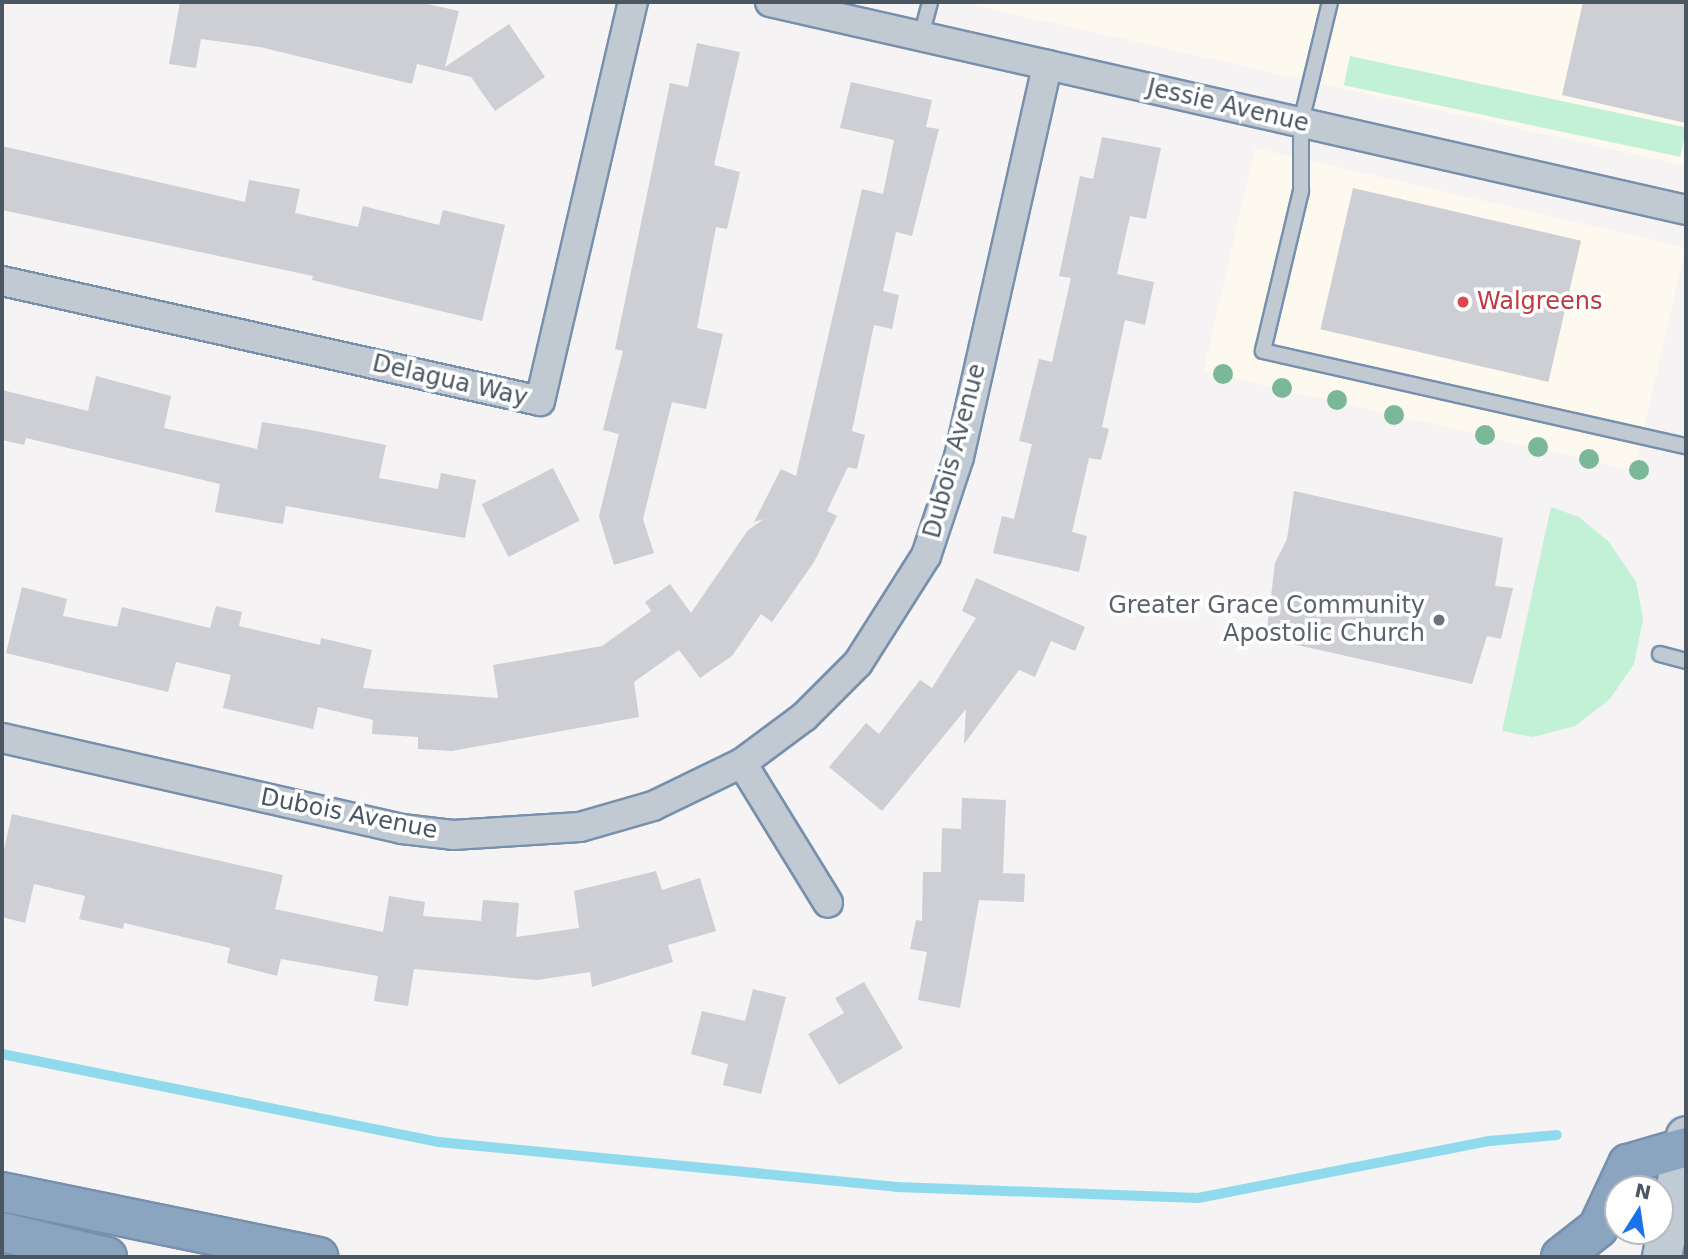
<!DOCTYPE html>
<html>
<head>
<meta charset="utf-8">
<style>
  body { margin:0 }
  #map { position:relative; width:1688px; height:1259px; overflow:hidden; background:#f5f3f3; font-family:"DejaVu Sans",sans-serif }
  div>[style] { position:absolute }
  .commercial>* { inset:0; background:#fdf9ef; transform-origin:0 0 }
  .green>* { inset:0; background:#c3f1d5; transform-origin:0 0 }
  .stream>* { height:10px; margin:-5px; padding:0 5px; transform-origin:5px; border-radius:5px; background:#90daee }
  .building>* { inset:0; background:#cdcfd5; transform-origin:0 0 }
  .roads { filter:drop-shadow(2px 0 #7690ad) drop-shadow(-2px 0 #7690ad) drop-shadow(0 2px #7690ad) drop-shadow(0 -2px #7690ad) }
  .lane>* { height:14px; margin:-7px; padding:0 7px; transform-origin:7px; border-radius:7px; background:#c1cad2 }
  .street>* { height:28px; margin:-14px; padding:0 14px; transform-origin:14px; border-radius:14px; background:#c1cad2 }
  .secondary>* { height:38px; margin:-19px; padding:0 19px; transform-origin:19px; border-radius:19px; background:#c1cbd6 }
  .highway>* { height:38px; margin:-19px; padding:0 19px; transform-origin:19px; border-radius:19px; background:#8ba5c1 }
  .trees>* { width:20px; height:20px; margin:-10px; border-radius:50%; background:#7bb799 }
  .dots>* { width:19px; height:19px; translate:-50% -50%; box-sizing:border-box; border:4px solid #fff; border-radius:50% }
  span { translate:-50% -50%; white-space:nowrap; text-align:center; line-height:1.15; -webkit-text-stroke:7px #fff; paint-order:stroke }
  .street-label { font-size:24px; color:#4a5661 }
  .health-label { font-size:24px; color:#be3a42 }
  .left { translate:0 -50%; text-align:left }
  .worship-label { font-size:24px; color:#5b616d }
  .right { translate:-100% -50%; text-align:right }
  .frame { position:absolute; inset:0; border:4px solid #4a5661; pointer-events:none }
  .north { position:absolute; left:1604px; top:1175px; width:70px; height:70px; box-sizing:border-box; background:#fff; border:2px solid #b7bbc0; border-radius:50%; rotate:12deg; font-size:19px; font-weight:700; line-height:28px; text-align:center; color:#4a5661 }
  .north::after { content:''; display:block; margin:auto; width:24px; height:32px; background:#1a73e8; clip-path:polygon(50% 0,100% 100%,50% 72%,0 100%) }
</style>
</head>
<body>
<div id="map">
  <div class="commercial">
    <i style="clip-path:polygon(960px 2px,1686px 2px,1686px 166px)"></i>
    <i style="left:1255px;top:148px;width:442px;height:229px;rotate:13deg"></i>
  </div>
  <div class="green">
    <i style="left:1350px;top:56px;width:344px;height:30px;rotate:12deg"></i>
    <i style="clip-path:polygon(1551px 507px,1579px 517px,1609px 542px,1636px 582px,1643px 619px,1634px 664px,1610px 699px,1575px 726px,1533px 737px,1502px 731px)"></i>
  </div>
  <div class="stream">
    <i style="left:2px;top:1054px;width:446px;rotate:11.4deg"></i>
    <i style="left:439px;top:1142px;width:460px;rotate:5.6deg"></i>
    <i style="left:897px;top:1187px;width:301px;rotate:2.1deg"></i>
    <i style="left:1198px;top:1198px;width:297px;rotate:-11.1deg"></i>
    <i style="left:1489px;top:1141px;width:68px;rotate:-5deg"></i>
  </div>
  <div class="building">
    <i style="clip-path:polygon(180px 2px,418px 2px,459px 11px,445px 67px,509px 24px,545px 77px,495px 111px,471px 77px,417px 64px,412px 84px,260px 47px,201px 39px,196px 68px,169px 64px)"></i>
    <i style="clip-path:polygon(1583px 2px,1686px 2px,1686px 123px,1562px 95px)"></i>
    <i style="clip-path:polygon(697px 43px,740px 52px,714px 165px,740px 172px,727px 229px,716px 227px,697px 328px,723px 334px,706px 409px,672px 402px,643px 519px,654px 553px,614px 565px,599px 516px,619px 434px,603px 430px,623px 351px,615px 349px,670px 83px,688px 87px)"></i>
    <i style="clip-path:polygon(851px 82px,932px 100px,926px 127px,939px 129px,912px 236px,896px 232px,883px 291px,899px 295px,892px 329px,874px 325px,852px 431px,865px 435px,857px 469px,848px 467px,827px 511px,837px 516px,814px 562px,772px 622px,761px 614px,732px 656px,700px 678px,679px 650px,634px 682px,639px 717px,452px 751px,418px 749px,418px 737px,372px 734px,373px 720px,318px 707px,313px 729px,223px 708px,231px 675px,176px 662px,168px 692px,6px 653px,22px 587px,67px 599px,63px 616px,117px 627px,122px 607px,210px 628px,216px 606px,242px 612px,239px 626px,320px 645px,321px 638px,372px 650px,363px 688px,498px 698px,493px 665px,602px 646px,651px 611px,645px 602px,670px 584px,691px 613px,748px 530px,764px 519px,754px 522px,781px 469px,796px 476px,862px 189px,883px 194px,894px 140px,840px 128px)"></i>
    <i style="clip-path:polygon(1102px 137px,1161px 148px,1146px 219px,1130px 216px,1117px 274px,1154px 282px,1145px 325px,1125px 320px,1102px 427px,1109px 429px,1101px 460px,1089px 458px,1072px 532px,1087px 536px,1079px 572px,993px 553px,1002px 516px,1014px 519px,1032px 444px,1019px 441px,1039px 359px,1052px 362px,1071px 278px,1059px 276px,1080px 176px,1093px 179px)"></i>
    <i style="clip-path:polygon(2px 146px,245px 202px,249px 180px,300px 189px,295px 213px,358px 227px,363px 206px,439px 225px,443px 210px,505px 225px,482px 321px,312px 280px,313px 276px,2px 210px)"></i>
    <i style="left:1353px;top:188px;width:234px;height:145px;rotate:13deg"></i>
    <i style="clip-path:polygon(96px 376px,171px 396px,164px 428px,257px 449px,262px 422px,311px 430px,386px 445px,379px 478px,438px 489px,441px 473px,476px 480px,465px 538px,286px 506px,283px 524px,215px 512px,220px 484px,26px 438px,24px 445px,2px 440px,2px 390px,88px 411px)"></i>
    <i style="left:553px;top:468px;width:59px;height:80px;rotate:63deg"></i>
    <i style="clip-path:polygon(1294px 491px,1503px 538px,1495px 586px,1513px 588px,1501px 639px,1487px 636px,1472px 684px,1266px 638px,1275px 563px,1287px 539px)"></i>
    <i style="clip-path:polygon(976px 578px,1085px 627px,1075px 651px,1051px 641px,1035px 677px,1019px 670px,964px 744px,966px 709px,882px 811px,829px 767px,866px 723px,879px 734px,920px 680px,932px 688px,976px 618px,962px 611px)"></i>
    <i style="clip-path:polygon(962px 798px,1006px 800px,1003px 873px,1025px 874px,1024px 902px,979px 900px,960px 1008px,918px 1000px,927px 952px,910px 949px,916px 920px,922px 921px,923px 872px,941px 872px,942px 828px,961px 829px)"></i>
    <i style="clip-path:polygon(12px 814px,283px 875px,275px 909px,383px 932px,389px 896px,425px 902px,423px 916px,481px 921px,483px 900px,519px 903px,516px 937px,579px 928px,574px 891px,656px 871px,662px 890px,700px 878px,716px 931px,668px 945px,673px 962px,592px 987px,590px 972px,537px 980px,414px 969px,408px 1006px,374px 1001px,378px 976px,281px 959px,277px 976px,227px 963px,230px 948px,124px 923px,123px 929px,79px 919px,85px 896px,34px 884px,25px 923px,2px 917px,2px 858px)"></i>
    <i style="clip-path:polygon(864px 982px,903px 1048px,839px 1085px,808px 1034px,844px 1013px,835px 998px)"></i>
    <i style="clip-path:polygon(753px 989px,786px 997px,761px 1094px,723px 1085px,728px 1064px,691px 1054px,702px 1011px,745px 1021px)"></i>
  </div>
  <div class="roads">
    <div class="lane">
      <i style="left:1330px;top:2px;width:123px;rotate:103.6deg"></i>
      <i style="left:1301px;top:122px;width:69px;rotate:90deg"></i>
      <i style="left:1301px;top:191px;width:164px;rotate:103.4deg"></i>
      <i style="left:1263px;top:351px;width:434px;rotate:12.7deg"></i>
      <i style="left:921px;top:36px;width:35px;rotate:-75deg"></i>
      <i style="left:1660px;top:654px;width:27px;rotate:15deg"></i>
    </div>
    <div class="street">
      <i style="left:770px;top:2px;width:939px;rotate:12.79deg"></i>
      <i style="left:2px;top:281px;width:551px;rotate:12.57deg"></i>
      <i style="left:540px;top:401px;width:410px;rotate:-76.9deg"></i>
      <i style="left:2px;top:738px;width:410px;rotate:12.8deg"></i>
      <i style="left:402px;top:829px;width:51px;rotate:6.7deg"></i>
      <i style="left:453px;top:835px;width:127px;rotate:-3.6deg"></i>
      <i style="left:580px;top:827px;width:76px;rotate:-16deg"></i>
      <i style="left:653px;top:806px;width:99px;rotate:-25.8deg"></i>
      <i style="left:742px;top:763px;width:77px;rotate:-36.6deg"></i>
      <i style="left:804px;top:717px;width:76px;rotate:-45deg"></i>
      <i style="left:858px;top:663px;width:127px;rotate:-57.6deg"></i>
      <i style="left:926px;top:556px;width:104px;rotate:-71.6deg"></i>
      <i style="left:959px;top:457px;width:402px;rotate:-77.3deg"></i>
      <i style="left:742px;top:763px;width:164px;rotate:58.4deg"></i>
    </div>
    <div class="secondary">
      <i style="left:1662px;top:1257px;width:123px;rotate:-78.8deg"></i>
    </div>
    <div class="highway">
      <i style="left:2px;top:1192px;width:323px;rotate:11.6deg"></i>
      <i style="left:2px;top:1232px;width:108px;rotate:13.4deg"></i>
      <i style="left:1561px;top:1257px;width:47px;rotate:-38.1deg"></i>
      <i style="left:1598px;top:1228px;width:71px;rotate:-64.9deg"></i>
      <i style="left:1628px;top:1164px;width:60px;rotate:-16.3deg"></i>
    </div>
  </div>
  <div class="trees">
    <i style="left:1223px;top:374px"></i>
    <i style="left:1282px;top:388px"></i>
    <i style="left:1337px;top:400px"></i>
    <i style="left:1394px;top:415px"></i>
    <i style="left:1485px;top:435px"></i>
    <i style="left:1538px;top:447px"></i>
    <i style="left:1589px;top:459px"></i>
    <i style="left:1639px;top:470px"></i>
  </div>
  <div class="dots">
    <i style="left:1463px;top:302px;background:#e0444e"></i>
    <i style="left:1439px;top:620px;background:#6b7280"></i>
  </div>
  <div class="street-label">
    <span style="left:1228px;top:106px;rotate:13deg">Jessie Avenue</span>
    <span style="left:450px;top:381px;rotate:13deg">Delagua Way</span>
    <span style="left:955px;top:451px;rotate:-75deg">Dubois Avenue</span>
    <span style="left:349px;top:814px;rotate:11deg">Dubois Avenue</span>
  </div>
  <div class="health-label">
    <span class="left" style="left:1477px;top:302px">Walgreens</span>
  </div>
  <div class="worship-label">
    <span class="right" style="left:1425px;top:620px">Greater Grace Community<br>Apostolic Church</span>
  </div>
  <div class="frame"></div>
  <div class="north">N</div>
</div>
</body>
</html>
